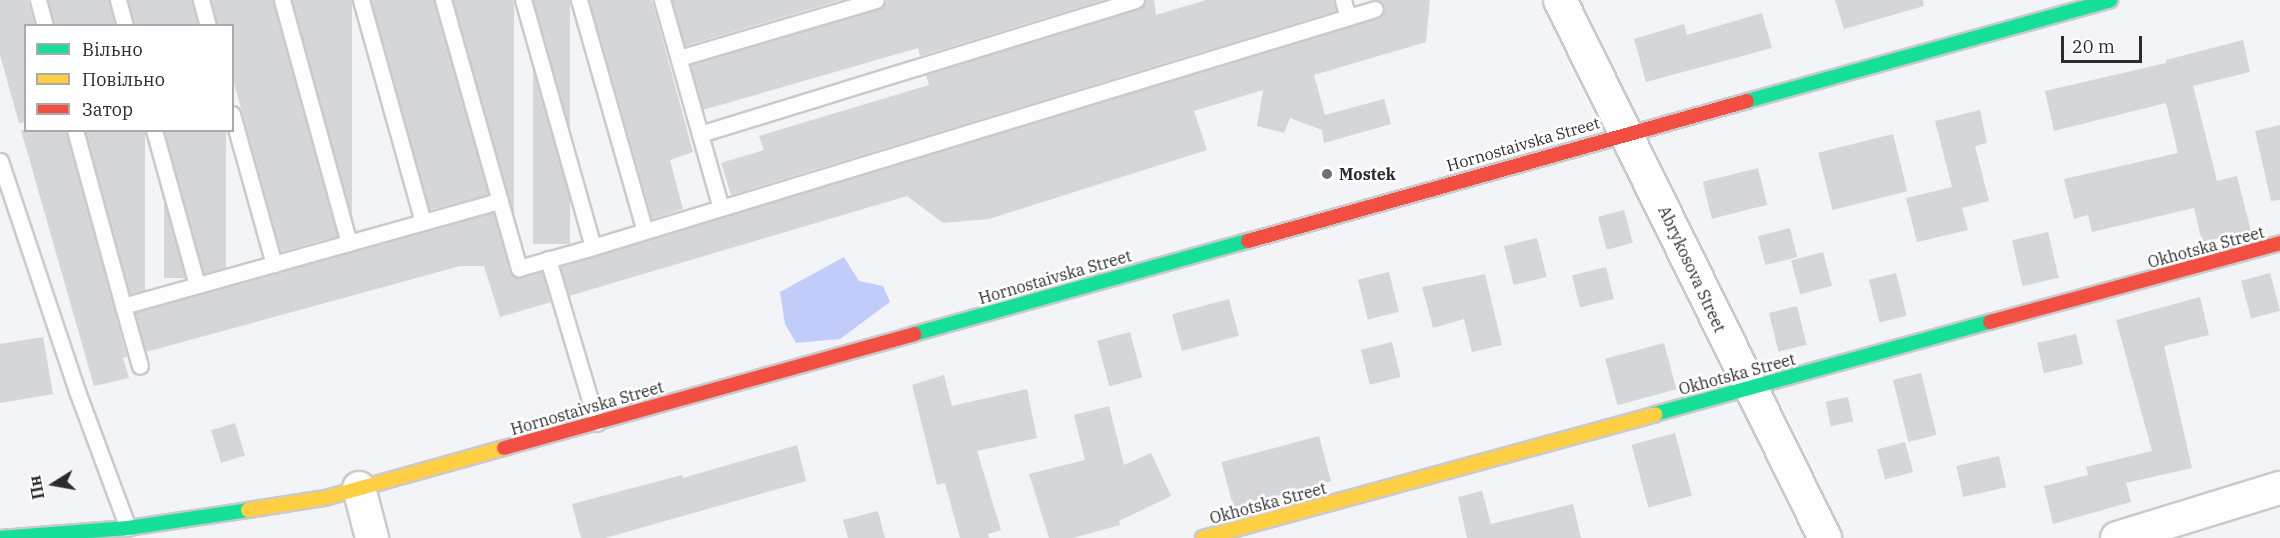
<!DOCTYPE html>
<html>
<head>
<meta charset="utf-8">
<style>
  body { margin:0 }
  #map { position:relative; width:2280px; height:538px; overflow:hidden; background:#f3f4f8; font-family:"IBM Plex Serif",serif }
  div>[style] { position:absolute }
  .forest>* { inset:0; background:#c2ccfb }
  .building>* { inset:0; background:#d5d6d9; transform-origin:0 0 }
  .roads { filter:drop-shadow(2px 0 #cacacd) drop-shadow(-2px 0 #cacacd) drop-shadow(0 2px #cacacd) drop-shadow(0 -2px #cacacd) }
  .lane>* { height:15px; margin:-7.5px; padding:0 7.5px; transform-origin:7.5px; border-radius:7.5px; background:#fdfdfe }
  .street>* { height:32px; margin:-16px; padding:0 16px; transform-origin:16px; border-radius:16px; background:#fdfdfe }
  .fast>* { height:14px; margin:-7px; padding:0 7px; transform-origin:7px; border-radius:7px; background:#16e098 }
  .slow>* { height:14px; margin:-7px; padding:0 7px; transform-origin:7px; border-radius:7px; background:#ffcf43 }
  .jam>* { height:14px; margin:-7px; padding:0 7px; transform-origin:7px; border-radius:7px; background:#f24e42 }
  .dots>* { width:16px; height:16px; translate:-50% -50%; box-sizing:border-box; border:3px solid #fff; border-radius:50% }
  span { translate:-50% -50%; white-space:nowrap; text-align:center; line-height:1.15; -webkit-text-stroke:5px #fff; paint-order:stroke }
  .street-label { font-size:16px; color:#2b2b2e }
  .poi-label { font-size:16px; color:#2b2b2e; font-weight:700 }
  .left { translate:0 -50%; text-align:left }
  .legend { position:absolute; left:24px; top:24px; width:210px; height:108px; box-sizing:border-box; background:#fff; border:2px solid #aaaaab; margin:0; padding:8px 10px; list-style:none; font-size:18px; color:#2b2b2e }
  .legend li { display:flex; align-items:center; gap:12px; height:30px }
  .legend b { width:30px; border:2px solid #aaaaab }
  .north { position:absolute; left:24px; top:454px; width:60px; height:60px; -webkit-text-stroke:4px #fff; paint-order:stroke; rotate:259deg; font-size:16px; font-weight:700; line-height:24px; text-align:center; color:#2b2b2e }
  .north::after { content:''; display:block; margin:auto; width:21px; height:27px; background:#2b2b2e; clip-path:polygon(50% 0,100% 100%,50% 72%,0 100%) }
  .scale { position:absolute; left:2061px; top:36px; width:81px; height:27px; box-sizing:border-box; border:3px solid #2b2b2e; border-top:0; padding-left:8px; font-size:18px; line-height:21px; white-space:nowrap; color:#2b2b2e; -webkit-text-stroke:4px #fff; paint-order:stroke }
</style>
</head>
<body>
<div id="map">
  <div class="forest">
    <i style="clip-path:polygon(844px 257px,859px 281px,883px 286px,890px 302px,840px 339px,796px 343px,785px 324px,780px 292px)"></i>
  </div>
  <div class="building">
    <i style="clip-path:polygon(0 0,28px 0,35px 26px,26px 26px,26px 122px,19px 123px,0 55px)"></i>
    <i style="clip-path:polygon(48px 0,109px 0,115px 26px,54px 26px)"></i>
    <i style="clip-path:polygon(128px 0,192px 0,198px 26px,134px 26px)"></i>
    <i style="clip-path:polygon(211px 0,273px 0,337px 236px,281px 252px,232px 76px,232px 26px,218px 26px)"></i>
    <i style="left:292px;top:0;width:60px;height:240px"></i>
    <i style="clip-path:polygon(371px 0,434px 0,486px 187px,465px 193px,468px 200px,430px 210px)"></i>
    <i style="left:453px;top:0;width:61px;height:266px"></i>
    <i style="left:533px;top:0;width:37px;height:244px"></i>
    <i style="clip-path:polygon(589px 0,652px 0,693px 152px,670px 160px,683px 209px,652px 219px)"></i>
    <i style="clip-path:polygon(672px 0,841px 0,685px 46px)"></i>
    <i style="clip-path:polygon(886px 0,1103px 0,920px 56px,918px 48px,703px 110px,691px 65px,879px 9px)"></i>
    <i style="clip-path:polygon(1146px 0,1154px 0,1156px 15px,1206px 0,1334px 0,1336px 11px,731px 195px,721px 163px,764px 150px,759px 136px,929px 85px,926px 75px,1139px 9px)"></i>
    <i style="clip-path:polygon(1378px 0,1430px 0,1426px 42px,1314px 75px,1325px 115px,1384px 99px,1391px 124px,1324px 143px,1322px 130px,1290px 118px,1284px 133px,1257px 126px,1263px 90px,1194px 111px,1207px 150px,989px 219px,943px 223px,907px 196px,569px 296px,560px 266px,1378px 18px,1385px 11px)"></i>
    <i style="clip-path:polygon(1835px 0,1923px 0,1924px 6px,1844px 29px)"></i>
    <i style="clip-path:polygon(1762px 13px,1772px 48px,1646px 82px,1634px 39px,1684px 24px,1687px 35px)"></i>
    <i style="clip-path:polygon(2243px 40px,2250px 72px,2193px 86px,2217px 181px,2237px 176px,2251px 231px,2202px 242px,2194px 208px,2092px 232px,2088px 215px,2074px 219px,2064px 179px,2178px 153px,2166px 103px,2054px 131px,2045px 91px,2166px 63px,2166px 60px)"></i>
    <i style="clip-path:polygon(1980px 110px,1987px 143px,1975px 146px,1989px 201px,1962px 208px,1968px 230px,1917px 242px,1906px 198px,1952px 187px,1935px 121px)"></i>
    <i style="clip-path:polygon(2280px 125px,2280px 200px,2271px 201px,2255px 131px)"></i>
    <i style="clip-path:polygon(21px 130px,66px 130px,127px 357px,123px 358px,129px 378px,94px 386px)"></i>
    <i style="left:85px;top:130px;width:60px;height:170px"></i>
    <i style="left:164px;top:130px;width:62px;height:148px"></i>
    <i style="left:1893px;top:134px;width:59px;height:77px;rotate:76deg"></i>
    <i style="left:1758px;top:168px;width:38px;height:57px;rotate:76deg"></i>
    <i style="left:1624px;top:210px;width:34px;height:27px;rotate:75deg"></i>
    <i style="clip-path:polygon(474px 218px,481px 242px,500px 237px,513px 275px,521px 277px,542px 272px,551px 302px,500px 317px,482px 260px,146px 352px,135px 313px)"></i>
    <i style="left:1790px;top:228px;width:30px;height:33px;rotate:76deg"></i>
    <i style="left:2048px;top:232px;width:47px;height:37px;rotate:77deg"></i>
    <i style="left:1537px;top:238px;width:40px;height:34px;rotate:76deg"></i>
    <i style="left:1823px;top:252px;width:35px;height:33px;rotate:75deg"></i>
    <i style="left:1606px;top:267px;width:33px;height:35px;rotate:76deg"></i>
    <i style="left:1389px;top:272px;width:41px;height:32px;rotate:76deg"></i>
    <i style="left:1896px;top:273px;width:44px;height:28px;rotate:76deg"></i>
    <i style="left:2270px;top:273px;width:39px;height:30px;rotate:75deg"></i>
    <i style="clip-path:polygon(1485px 274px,1502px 345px,1472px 352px,1464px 319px,1433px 328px,1422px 287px)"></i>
    <i style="clip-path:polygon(2200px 297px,2209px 335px,2164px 346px,2192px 468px,2126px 483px,2131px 502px,2053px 524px,2044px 486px,2088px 475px,2086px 467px,2152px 451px,2116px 320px)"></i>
    <i style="left:1229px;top:299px;width:38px;height:59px;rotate:75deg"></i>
    <i style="left:1797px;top:306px;width:40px;height:29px;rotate:76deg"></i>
    <i style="left:1130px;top:332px;width:47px;height:34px;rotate:75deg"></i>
    <i style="left:2076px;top:334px;width:31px;height:40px;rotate:77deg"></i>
    <i style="clip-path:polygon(43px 337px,53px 394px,0 403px,0 344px)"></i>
    <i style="left:1392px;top:342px;width:36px;height:32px;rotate:76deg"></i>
    <i style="left:1664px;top:343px;width:48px;height:61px;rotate:75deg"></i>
    <i style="left:1921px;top:373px;width:64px;height:29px;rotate:76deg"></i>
    <i style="clip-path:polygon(944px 375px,952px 406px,1027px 389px,1037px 438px,977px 451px,1001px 530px,988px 534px,989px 538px,960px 538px,945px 483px,937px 485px,912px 385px)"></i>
    <i style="left:1848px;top:397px;width:25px;height:23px;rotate:78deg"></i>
    <i style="clip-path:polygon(1109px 406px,1124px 465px,1151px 453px,1171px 496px,1119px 521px,1120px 525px,1073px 538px,1049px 538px,1029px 474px,1085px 460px,1074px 415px)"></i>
    <i style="left:235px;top:423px;width:34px;height:25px;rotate:73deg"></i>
    <i style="left:1675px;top:433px;width:65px;height:45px;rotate:75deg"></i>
    <i style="left:1319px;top:436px;width:47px;height:101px;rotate:75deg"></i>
    <i style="left:1905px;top:442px;width:31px;height:29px;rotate:75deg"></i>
    <i style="clip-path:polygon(797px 445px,806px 481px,605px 538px,581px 538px,572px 504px,682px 475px,683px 478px)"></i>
    <i style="left:1999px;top:456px;width:32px;height:44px;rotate:77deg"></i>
    <i style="clip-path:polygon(1482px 491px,1491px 524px,1573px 504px,1581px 538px,1467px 538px,1458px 497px)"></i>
    <i style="clip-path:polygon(878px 511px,885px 538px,848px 538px,843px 520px)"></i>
  </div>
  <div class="roads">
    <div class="lane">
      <i style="left:38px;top:0;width:27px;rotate:75deg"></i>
      <i style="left:118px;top:0;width:27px;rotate:75deg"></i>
      <i style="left:201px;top:0;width:27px;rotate:75deg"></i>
      <i style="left:282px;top:0;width:252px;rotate:74.6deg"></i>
      <i style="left:361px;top:0;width:230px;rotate:74.4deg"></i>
      <i style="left:443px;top:0;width:279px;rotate:74.2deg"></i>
      <i style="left:519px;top:268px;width:77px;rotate:-15.8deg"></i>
      <i style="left:593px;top:247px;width:257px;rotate:-105.8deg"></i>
      <i style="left:579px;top:0;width:240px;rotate:74.1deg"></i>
      <i style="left:662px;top:0;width:216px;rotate:74.2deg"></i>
      <i style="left:1343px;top:0;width:18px;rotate:74deg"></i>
      <i style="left:679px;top:58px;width:205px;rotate:-16.4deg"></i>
      <i style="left:232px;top:114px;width:156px;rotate:74.4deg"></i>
      <i style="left:75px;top:130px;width:182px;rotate:74.7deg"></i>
      <i style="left:123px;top:306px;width:391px;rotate:-15.6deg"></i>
      <i style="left:154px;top:130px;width:161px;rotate:74.5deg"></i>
      <i style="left:700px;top:134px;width:456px;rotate:-17.1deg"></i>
      <i style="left:0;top:161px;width:243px;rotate:71.5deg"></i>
      <i style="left:77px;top:391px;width:146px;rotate:69.6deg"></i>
      <i style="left:593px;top:247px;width:817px;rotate:-16.93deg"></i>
      <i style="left:548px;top:259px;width:171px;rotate:73.4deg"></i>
      <i style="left:123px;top:306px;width:62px;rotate:74.2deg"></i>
    </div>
    <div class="street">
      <i style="left:1560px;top:0;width:600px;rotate:63.78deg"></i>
      <i style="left:359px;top:488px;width:52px;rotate:75.4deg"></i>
      <i style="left:2117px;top:538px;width:170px;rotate:-17.1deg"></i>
    </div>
    <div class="fast">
      <i style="left:1747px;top:101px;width:377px;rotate:-15.5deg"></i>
      <i style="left:914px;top:334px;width:347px;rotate:-15.6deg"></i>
      <i style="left:1655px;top:414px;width:347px;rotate:-15.4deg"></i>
      <i style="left:0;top:538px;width:128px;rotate:-4.5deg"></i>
      <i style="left:128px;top:528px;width:121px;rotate:-8.5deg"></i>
    </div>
    <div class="slow">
      <i style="left:248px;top:510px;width:78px;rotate:-8.9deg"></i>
      <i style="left:325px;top:498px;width:186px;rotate:-15.6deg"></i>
      <i style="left:1203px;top:538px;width:469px;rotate:-15.3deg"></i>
    </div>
    <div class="jam">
      <i style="left:1248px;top:241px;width:518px;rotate:-15.67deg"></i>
      <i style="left:1990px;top:322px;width:301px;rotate:-15.2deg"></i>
      <i style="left:504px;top:448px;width:426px;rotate:-15.5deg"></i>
    </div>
  </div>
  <div class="dots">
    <i style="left:1327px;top:174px;background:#717175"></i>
  </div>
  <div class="street-label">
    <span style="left:1523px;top:144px;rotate:-16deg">Hornostaivska Street</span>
    <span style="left:2206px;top:247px;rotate:-15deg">Okhotska Street</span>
    <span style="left:1692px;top:269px;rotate:65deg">Abrykosova Street</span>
    <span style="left:1055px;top:277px;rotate:-16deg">Hornostaivska Street</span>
    <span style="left:1737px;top:374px;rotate:-15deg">Okhotska Street</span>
    <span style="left:587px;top:408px;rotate:-16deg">Hornostaivska Street</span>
    <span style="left:1268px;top:503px;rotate:-15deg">Okhotska Street</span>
  </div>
  <div class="poi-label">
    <span class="left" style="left:1339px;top:174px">Mostek</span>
  </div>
  <ul class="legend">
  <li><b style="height:8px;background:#16e098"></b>Вільно</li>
  <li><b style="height:8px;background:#ffcf43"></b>Повільно</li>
  <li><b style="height:8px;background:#f24e42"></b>Затор</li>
  </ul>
  <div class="north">Пн</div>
  <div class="scale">20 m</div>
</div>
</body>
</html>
